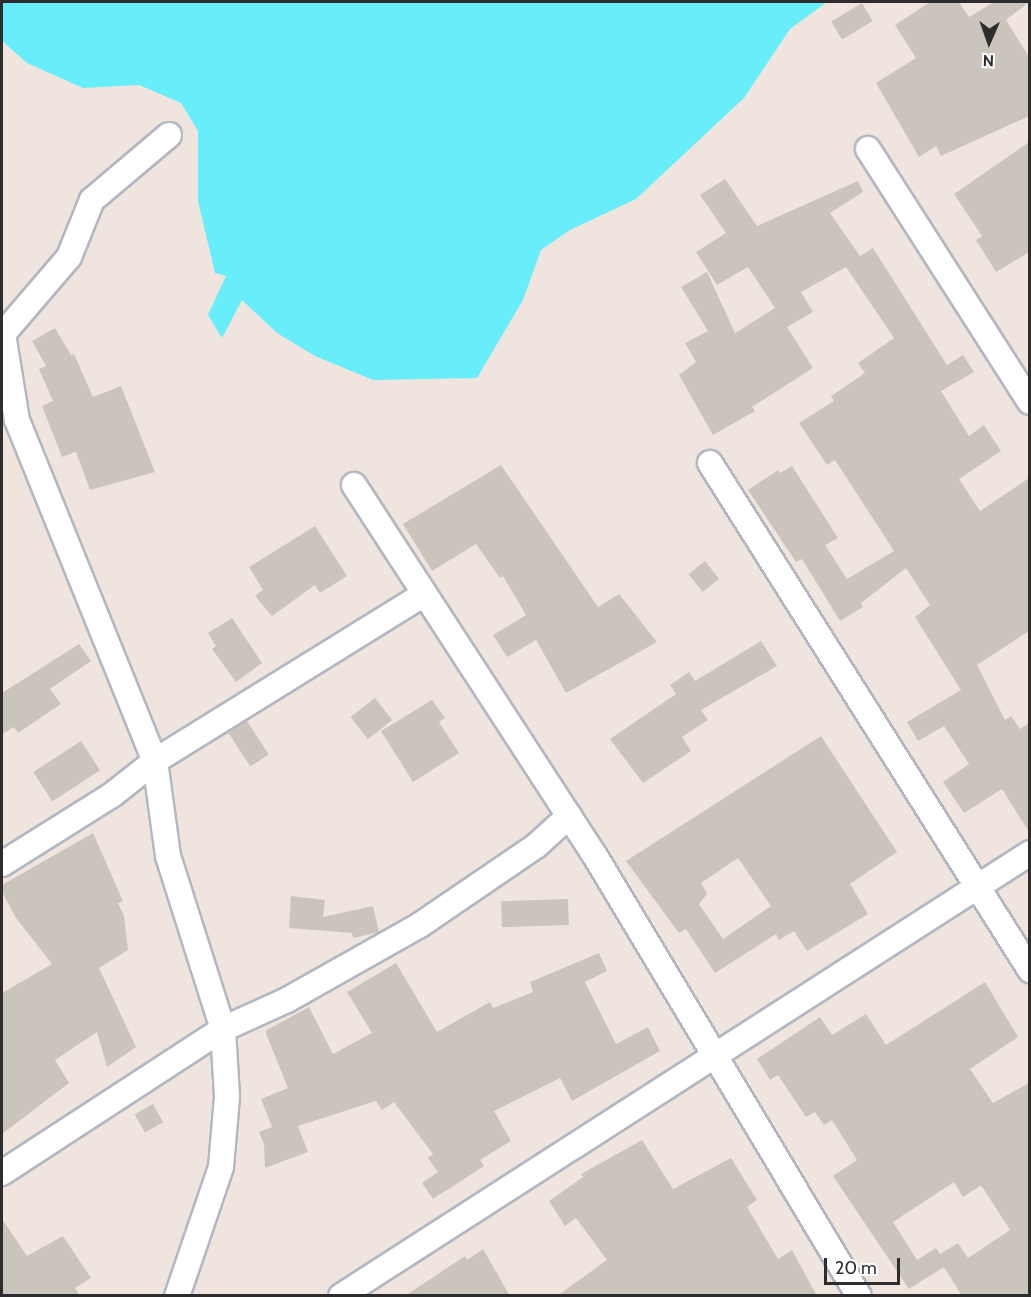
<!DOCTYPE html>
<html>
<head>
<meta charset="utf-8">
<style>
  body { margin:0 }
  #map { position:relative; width:1031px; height:1297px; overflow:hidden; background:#f0e5de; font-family:Cabin,sans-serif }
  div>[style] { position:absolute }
  .water>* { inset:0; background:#68edfb }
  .building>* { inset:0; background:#cbc4bd; transform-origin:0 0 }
  .roads { filter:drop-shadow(2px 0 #b2b7c2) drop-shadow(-2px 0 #b2b7c2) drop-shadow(0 2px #b2b7c2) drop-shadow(0 -2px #b2b7c2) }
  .minor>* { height:24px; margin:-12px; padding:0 12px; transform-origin:12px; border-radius:12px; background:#fff }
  span { translate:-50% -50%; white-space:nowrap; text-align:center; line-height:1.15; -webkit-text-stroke:6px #fff; paint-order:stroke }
  .frame { position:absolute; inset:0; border:3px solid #2d2d2d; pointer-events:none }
  .north { position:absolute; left:959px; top:12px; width:60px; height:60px; -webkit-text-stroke:4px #fff; paint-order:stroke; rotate:182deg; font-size:16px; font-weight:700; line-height:24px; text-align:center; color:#2d2d2d }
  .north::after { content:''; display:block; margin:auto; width:21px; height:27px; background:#2d2d2d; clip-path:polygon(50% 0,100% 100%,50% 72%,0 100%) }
  .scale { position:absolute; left:824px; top:1258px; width:76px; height:27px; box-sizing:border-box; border:3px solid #2d2d2d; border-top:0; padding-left:8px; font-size:18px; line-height:21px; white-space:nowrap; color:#2d2d2d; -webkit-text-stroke:4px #fff; paint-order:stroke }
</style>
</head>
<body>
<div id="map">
  <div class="water">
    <i style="clip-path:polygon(2px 2px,827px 2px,790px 29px,744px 98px,636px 199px,570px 230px,541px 250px,523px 300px,477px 378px,373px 380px,315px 356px,277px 333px,242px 300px,222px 338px,208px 315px,226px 276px,215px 273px,198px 201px,198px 131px,181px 103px,139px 85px,83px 88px,27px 63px,2px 41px)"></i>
  </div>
  <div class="building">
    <i style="clip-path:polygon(930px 2px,959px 2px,969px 17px,994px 2px,1029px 2px,1006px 20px,1029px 57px,1029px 116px,941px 156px,936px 146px,919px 157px,876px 83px,916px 58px,895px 25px)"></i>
    <i style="left:862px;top:3px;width:21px;height:36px;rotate:59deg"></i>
    <i style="clip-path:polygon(1029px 142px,1029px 252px,996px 272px,976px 240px,982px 236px,954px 194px)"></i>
    <i style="clip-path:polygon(725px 179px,757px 226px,858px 181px,863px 192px,830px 213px,860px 256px,873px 248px,947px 365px,963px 355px,974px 372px,941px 391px,969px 436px,984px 425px,1001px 451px,959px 479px,980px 511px,1029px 478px,1029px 631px,977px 665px,1005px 720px,1011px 716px,1020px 729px,1029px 723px,1029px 832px,1002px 789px,964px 813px,943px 782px,969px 764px,944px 726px,918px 741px,907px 722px,961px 690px,915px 617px,930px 605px,906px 568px,861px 603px,863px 607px,840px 621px,802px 559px,796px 562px,748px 490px,778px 470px,780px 473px,792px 466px,838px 538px,825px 545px,847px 579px,894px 551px,835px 460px,827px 465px,799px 423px,834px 401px,831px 396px,865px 373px,858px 363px,894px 338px,846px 267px,801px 292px,813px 312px,787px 327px,813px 368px,752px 407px,755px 411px,713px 435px,679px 375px,696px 362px,685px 343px,708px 331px,681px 287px,707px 272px,735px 333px,775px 308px,748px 267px,717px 285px,696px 252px,726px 233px,700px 195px)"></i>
    <i style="clip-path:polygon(55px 328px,71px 355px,74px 354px,93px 397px,121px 386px,155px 472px,90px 490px,76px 452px,62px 457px,42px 406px,53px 401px,39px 369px,46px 366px,32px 341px)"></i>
    <i style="clip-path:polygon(501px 465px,598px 607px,619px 594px,657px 642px,566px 693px,536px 640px,507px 657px,493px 635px,526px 615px,503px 576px,500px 578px,476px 544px,432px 571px,403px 524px)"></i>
    <i style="clip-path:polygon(315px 526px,347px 576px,320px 593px,315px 585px,272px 616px,255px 596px,263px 590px,249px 567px)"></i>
    <i style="left:705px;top:561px;width:23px;height:21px;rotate:52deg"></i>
    <i style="clip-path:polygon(232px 618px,262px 663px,236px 682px,212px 649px,216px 646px,208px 633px)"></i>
    <i style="clip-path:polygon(761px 641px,777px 666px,701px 710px,708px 720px,682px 737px,691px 751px,643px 783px,610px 739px,676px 694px,670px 685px,689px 672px,695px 681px)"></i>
    <i style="clip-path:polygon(79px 644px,91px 661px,50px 689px,61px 704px,18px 733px,14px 727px,2px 734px,2px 693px)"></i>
    <i style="left:375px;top:698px;width:28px;height:31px;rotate:52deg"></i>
    <i style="clip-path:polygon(432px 700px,445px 718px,439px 722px,459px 753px,413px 782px,381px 731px)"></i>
    <i style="left:247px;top:721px;width:40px;height:22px;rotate:57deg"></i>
    <i style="clip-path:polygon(evenodd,821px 736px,897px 852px,850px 884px,868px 914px,807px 951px,794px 931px,779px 940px,776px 934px,715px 973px,686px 929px,679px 933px,626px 861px,821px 736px,738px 858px,771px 906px,723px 939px,699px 904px,707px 894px,701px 883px,738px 858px)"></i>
    <i style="left:81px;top:741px;width:35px;height:57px;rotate:57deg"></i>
    <i style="clip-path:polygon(93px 833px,123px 901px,118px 903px,124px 916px,128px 950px,99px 968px,136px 1047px,107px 1067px,97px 1032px,55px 1060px,69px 1083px,2px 1134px,2px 993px,52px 964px,16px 918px,2px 892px,2px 885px)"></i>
    <i style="clip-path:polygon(291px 896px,325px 900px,323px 917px,373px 906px,379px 932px,353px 938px,352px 933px,289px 928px)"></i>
    <i style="left:568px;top:899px;width:26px;height:67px;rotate:88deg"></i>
    <i style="clip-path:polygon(599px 953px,607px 971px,585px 982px,616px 1044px,648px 1027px,660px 1051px,572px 1101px,560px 1078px,494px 1111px,511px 1141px,480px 1160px,484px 1166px,433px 1199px,422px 1183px,438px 1172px,428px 1158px,433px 1154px,394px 1102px,382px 1110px,376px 1101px,298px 1126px,308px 1152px,265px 1168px,264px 1144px,259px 1132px,272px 1127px,261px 1099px,288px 1088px,265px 1031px,309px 1007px,333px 1054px,372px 1033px,347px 992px,396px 963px,437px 1032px,490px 1002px,493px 1008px,533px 992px,530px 982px)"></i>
    <i style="clip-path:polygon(evenodd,985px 982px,1018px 1037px,970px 1069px,993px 1103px,1029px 1083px,1029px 1296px,962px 1296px,944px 1267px,909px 1289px,833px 1176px,857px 1160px,832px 1120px,824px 1125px,815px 1112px,806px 1117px,778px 1075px,770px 1080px,757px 1059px,820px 1017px,832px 1035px,866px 1014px,886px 1045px,985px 982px,954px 1182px,963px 1197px,980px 1186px,983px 1188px,1010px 1230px,968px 1258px,958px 1243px,940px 1254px,936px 1248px,917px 1260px,893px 1222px,954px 1182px)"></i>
    <i style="left:153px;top:1104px;width:21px;height:21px;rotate:61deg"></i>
    <i style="clip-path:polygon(642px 1140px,673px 1189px,731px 1158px,757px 1200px,747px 1207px,778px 1259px,792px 1250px,817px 1296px,557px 1296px,607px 1260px,576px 1218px,565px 1226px,549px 1201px,583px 1177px,581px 1174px)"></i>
    <i style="clip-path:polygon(2px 1219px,27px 1256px,63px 1236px,91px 1278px,75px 1288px,80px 1296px,2px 1296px)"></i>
    <i style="clip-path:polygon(483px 1249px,510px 1296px,405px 1296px,465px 1256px,467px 1260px)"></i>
  </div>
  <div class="roads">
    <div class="minor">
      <i style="left:169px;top:135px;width:101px;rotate:139.8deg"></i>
      <i style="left:92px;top:200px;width:61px;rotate:112deg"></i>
      <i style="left:69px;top:257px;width:101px;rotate:130.6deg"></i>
      <i style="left:3px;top:334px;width:87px;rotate:80.8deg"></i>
      <i style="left:17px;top:420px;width:368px;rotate:68deg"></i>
      <i style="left:155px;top:761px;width:96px;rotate:82.2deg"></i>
      <i style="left:168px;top:856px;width:182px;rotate:72.4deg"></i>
      <i style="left:223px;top:1029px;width:68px;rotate:86.6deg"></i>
      <i style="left:227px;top:1097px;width:70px;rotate:94.9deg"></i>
      <i style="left:221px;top:1167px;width:136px;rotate:108.8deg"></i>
      <i style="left:868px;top:149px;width:300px;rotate:57.4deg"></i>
      <i style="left:710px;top:463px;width:600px;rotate:57.74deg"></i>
      <i style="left:354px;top:485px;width:440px;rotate:57deg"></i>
      <i style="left:594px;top:854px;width:515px;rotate:59.06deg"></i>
      <i style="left:2px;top:864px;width:130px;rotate:-32.1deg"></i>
      <i style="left:112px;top:795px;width:55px;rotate:-38.3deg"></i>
      <i style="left:155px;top:761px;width:317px;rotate:-31.8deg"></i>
      <i style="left:2px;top:1173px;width:264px;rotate:-33.1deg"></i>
      <i style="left:223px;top:1029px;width:70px;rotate:-24.4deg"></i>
      <i style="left:287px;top:1000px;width:153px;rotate:-29.4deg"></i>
      <i style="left:420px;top:925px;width:140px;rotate:-34.3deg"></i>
      <i style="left:536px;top:846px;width:45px;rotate:-42.3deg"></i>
      <i style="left:341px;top:1296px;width:819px;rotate:-32.74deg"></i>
    </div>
  </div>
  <div class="frame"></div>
  <div class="north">N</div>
  <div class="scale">20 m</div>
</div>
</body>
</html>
